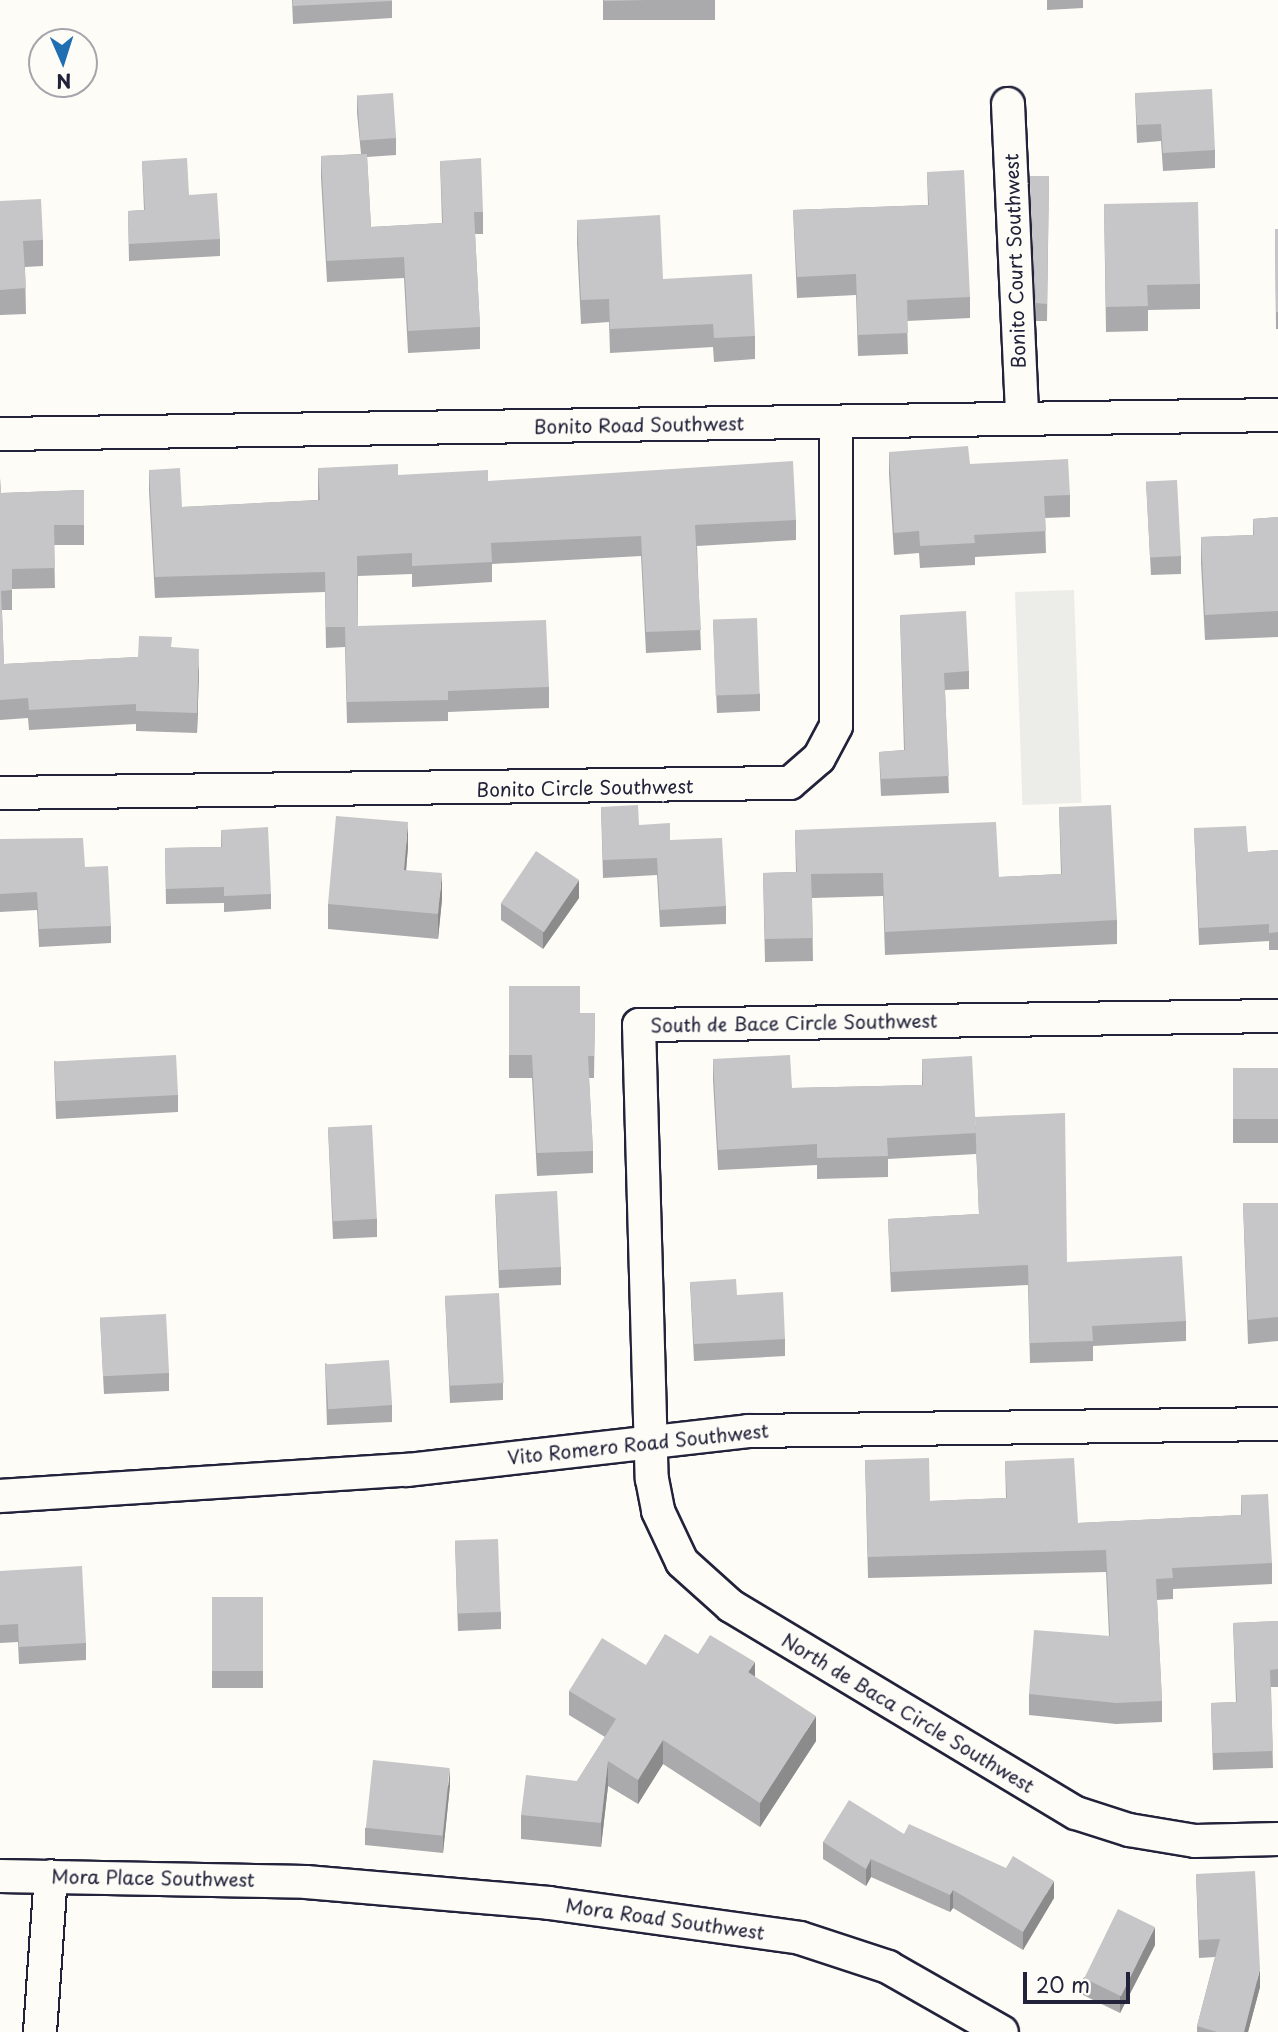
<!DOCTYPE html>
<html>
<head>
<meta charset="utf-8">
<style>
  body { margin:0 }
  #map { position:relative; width:1278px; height:2032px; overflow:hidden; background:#fdfcf7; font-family:"Playpen Sans",sans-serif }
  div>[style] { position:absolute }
  .built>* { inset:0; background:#ecece9; transform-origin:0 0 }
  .roads { filter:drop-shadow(2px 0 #22223b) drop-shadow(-2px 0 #22223b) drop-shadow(0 2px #22223b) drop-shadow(0 -2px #22223b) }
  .street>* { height:32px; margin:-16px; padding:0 16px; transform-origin:16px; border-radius:16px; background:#fdfcf7 }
  .wall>* { inset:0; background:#aaaaac; transform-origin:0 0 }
  .shaded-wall>* { inset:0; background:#8b8b8c }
  .building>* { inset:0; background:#c6c6c8; transform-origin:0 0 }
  span { translate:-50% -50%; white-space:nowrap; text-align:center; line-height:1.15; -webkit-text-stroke:7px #fdfcf7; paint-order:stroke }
  .street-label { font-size:19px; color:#22223b }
  .north { position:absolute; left:28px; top:28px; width:70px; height:70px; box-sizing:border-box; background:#fdfcf7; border:2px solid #a5a5ac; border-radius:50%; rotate:177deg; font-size:19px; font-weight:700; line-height:28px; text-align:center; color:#22223b }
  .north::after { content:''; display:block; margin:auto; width:24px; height:32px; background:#1f6fb2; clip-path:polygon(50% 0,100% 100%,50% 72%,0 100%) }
  .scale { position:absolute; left:1023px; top:1972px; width:107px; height:32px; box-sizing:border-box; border:4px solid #22223b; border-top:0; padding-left:9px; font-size:21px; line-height:24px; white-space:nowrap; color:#22223b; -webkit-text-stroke:5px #fdfcf7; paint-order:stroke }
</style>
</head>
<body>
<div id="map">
  <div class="built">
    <i style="left:1074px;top:590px;width:213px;height:59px;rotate:88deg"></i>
  </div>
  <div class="roads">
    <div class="street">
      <i style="left:1008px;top:104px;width:314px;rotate:87.4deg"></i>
      <i style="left:0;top:434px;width:1278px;rotate:-0.85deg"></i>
      <i style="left:0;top:793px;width:790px;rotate:-0.73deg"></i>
      <i style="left:790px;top:783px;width:38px;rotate:-41deg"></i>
      <i style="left:819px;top:758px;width:36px;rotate:-62deg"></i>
      <i style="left:836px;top:726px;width:304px;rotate:-90deg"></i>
      <i style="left:1278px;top:1016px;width:639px;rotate:179.19deg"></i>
      <i style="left:639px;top:1025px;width:454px;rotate:88.4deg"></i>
      <i style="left:652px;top:1479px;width:33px;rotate:79deg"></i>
      <i style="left:658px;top:1511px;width:56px;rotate:64.8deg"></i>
      <i style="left:682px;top:1562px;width:66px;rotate:41.9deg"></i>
      <i style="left:731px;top:1606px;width:402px;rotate:31deg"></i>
      <i style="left:1076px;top:1813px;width:56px;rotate:17.8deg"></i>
      <i style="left:1129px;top:1830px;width:67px;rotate:9.5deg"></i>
      <i style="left:1195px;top:1841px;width:83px;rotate:-1.4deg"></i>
      <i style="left:0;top:1496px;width:408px;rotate:-3.7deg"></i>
      <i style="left:407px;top:1470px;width:343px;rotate:-6.5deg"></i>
      <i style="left:748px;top:1431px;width:530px;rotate:-0.76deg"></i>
      <i style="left:0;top:1876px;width:306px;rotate:1.1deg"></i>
      <i style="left:306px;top:1882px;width:244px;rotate:4.9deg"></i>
      <i style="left:549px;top:1903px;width:253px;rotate:7.9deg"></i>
      <i style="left:800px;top:1938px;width:93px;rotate:18.2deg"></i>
      <i style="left:888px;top:1967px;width:131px;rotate:29.7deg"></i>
      <i style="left:40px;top:2032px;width:156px;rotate:-86deg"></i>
    </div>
  </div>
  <div class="wall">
    <i style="clip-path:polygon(292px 0,392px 0,392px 18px,293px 24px)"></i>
    <i style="left:603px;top:0;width:112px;height:20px"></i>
    <i style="clip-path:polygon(1047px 0,1083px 0,1083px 8px,1047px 10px)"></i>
    <i style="clip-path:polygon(1135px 93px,1215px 150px,1215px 168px,1163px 171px,1161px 141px,1137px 143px)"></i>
    <i style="clip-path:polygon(357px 95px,396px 138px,396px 155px,367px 157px,371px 227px,442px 223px,440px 161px,483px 212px,483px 234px,475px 234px,480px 327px,480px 349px,408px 353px,404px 278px,327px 282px,321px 178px,321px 156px,361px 154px,357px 113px)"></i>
    <i style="clip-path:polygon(142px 161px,220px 239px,220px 256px,129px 261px,128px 211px,144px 210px)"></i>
    <i style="clip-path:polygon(927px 172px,970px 297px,970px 318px,907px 321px,908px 354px,858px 356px,856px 295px,797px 298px,793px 210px,928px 205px)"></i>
    <i style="clip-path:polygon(1030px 176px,1049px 176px,1047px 321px,1036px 321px)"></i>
    <i style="clip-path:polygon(0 201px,43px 240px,43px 266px,25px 267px,26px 314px,0 315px)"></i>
    <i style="clip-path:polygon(1104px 204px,1200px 284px,1200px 309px,1148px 310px,1148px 331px,1106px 332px)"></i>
    <i style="clip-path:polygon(577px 220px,663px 279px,755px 336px,755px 359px,714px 362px,713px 347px,610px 353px,609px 322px,581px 324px,577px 243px)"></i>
    <i style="clip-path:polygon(1275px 229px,1278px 229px,1278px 329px,1276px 329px)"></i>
    <i style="clip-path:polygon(889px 452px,970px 464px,1070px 495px,1070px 517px,1045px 518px,1046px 553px,975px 557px,975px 565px,920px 568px,919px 553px,894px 555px,889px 474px)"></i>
    <i style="clip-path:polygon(318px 468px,398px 475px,488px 481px,796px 520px,796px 540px,697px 546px,701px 650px,646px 653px,641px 556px,492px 564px,492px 582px,412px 587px,412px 574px,358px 576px,358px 626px,549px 687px,549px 708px,448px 712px,448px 721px,347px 723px,345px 647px,326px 648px,325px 592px,155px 598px,149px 491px,149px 470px,182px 507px,318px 500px)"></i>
    <i style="clip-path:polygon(0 478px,1px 493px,84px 490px,84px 545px,54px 545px,55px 588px,12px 589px,12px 610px,2px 610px,4px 664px,138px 657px,172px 647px,199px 669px,197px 733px,136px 731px,136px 724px,29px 730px,28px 718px,0 720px)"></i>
    <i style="clip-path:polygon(1146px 481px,1181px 556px,1181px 574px,1151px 575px)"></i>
    <i style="clip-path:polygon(1278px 517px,1278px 637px,1205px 640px,1201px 563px,1201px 537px,1253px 535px,1253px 519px)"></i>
    <i style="clip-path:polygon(900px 615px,969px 671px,969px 689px,945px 690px,949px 793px,881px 796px,879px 752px,904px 750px)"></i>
    <i style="clip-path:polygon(713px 620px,760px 694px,760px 711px,717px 713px)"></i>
    <i style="clip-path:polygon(601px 807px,670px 840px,726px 906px,726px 924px,660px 927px,657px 875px,603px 878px)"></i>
    <i style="clip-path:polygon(1059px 807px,1117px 920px,1117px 944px,885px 955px,883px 896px,812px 898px,813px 961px,765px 962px,763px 873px,796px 872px,795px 830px,999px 877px,1061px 874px)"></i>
    <i style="clip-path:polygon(1194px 828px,1248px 852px,1278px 850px,1278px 950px,1269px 950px,1269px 941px,1199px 945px)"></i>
    <i style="clip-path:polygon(221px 830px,271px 894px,271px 909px,224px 912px,224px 903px,166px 904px,165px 848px,221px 847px)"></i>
    <i style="clip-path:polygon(0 839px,85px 867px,111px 926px,111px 943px,39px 947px,37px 910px,0 912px)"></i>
    <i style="clip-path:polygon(408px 847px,406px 870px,442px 899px,438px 939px,328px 929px,328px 904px)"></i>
    <i style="clip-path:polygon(579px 898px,543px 949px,501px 920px,501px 903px)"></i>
    <i style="clip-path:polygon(509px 986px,580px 1013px,595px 1013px,594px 1078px,589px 1078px,593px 1151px,593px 1173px,537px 1176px,532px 1078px,509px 1078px)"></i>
    <i style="clip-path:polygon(713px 1059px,792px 1088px,922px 1085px,922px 1059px,975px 1125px,1067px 1262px,1186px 1321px,1186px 1341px,1093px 1346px,1093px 1361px,1030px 1363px,1028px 1285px,891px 1292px,888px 1219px,979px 1214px,976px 1147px,976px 1154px,888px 1159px,888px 1177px,817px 1179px,817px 1165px,718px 1170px,713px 1080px)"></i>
    <i style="clip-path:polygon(54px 1061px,178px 1095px,178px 1112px,56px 1119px)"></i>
    <i style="left:1233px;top:1068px;width:45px;height:75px"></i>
    <i style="clip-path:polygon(328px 1128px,377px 1219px,377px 1237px,333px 1239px)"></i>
    <i style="clip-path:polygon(495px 1195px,561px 1267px,561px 1285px,499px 1288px)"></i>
    <i style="clip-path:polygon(1243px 1203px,1278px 1203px,1278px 1341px,1248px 1344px)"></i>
    <i style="clip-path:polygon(690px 1282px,737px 1295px,785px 1339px,785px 1356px,694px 1361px)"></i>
    <i style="clip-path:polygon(445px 1296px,503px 1383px,503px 1400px,450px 1403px)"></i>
    <i style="clip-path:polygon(100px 1318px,169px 1373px,169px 1391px,104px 1394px)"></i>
    <i style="clip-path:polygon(325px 1363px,392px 1405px,392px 1422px,327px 1425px)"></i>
    <i style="clip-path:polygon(865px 1460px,930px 1501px,1006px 1498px,1005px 1461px,1078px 1523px,1241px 1515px,1241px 1495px,1272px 1563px,1272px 1584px,1173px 1589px,1173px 1599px,1157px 1600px,1162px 1701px,1162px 1722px,1116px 1724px,1029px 1715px,1029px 1694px,1109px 1636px,1106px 1572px,868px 1578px)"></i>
    <i style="clip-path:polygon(455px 1541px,501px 1612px,501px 1629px,458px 1631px)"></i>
    <i style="clip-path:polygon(0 1571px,86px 1643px,86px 1660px,19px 1664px,18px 1642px,0 1643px)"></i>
    <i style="left:263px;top:1597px;width:91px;height:51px;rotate:90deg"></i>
    <i style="clip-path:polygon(1278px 1621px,1278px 1687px,1271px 1687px,1273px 1768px,1213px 1770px,1211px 1703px,1236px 1702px,1233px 1623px)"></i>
    <i style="clip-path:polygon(698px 1654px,755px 1677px,816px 1741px,760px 1827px,663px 1764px,638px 1804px,608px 1786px,601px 1847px,521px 1839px,521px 1815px,577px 1781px,605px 1737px,569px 1715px,569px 1691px,646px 1665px)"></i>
    <i style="clip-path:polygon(450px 1785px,443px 1853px,365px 1845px,365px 1828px)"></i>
    <i style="clip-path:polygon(904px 1834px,1054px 1898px,1023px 1950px,953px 1908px,950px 1912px,871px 1877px,866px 1886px,823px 1859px,823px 1842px)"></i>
    <i style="clip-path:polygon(1196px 1874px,1260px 1987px,1248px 2032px,1197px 2032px,1197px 2026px,1215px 1957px,1199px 1958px)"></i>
    <i style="clip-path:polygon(1155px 1945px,1120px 2013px,1083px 1995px,1083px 1978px)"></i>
  </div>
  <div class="shaded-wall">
    <i style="clip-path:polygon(199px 649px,199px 669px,197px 733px,197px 713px)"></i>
    <i style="clip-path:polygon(408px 822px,408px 847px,404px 895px,404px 870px)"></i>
    <i style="clip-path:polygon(442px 873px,442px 899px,438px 939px,438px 914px)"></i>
    <i style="clip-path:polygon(579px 880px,579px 898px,543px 949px,543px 932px)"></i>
    <i style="clip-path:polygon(755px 1662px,755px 1687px,748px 1672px)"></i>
    <i style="clip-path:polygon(816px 1716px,816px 1741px,760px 1827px,760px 1803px)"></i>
    <i style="clip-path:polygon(663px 1740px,663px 1764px,638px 1804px,638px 1780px)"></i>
    <i style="clip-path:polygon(608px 1761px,608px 1786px,601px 1847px,601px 1823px)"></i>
    <i style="clip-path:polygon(450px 1768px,450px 1785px,443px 1853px,443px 1836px)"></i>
    <i style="clip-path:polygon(871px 1859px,871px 1877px,866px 1886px,866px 1869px)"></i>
    <i style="clip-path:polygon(1054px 1881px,1054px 1898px,1023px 1950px,1023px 1932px)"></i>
    <i style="clip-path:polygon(953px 1890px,953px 1908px,950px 1912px,950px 1895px)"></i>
    <i style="clip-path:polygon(1155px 1927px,1155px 1945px,1120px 2013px,1120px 1996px)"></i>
    <i style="clip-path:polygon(1260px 1969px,1260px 1987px,1248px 2032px,1244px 2032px)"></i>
  </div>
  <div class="building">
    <i style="clip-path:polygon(293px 0,392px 0,392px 1px,293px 6px)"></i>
    <i style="clip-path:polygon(604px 0,646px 0,604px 1px)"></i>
    <i style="clip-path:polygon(1212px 89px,1215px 150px,1163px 153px,1161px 124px,1137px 125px,1135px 93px)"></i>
    <i style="left:393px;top:93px;width:45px;height:36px;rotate:86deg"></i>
    <i style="clip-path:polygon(367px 154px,371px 227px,443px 223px,440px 161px,481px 158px,483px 212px,474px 212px,480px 327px,408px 331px,404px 257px,327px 261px,321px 156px)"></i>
    <i style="clip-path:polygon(187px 158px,189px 195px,217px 193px,220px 239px,129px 244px,128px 211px,145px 210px,142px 161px)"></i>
    <i style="clip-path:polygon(964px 170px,970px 297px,907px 300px,908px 333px,858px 335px,856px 274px,797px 277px,793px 210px,929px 205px,927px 172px)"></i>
    <i style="clip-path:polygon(1030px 176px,1049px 176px,1047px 304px,1036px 303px)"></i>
    <i style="clip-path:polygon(41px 199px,43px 240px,23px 241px,26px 288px,0 290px,0 201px)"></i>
    <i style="clip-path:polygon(1198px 202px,1200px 284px,1147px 285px,1148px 306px,1106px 307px,1104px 204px)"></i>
    <i style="clip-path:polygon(660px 215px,663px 279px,752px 274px,755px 336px,714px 338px,713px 324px,610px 329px,609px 299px,581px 300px,577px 220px)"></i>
    <i style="clip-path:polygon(1275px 229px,1278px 229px,1278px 312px,1276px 312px)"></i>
    <i style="clip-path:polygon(968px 446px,970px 464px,1068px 459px,1070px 495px,1044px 496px,1046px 531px,974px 535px,975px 543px,920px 546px,919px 531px,894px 533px,889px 452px)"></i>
    <i style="clip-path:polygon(793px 461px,796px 520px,695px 525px,701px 630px,646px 632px,641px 536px,491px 543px,492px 562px,412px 566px,412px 553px,357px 556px,358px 626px,546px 620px,549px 687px,448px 691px,448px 700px,347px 702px,345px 627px,326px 627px,325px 572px,155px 577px,149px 470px,180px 468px,182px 507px,320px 500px,318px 468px,398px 464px,398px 475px,488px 470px,488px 481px)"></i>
    <i style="clip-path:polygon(0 478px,1px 493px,84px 490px,84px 525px,54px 525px,55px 568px,12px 569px,12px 590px,1px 591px,4px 664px,138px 657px,139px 636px,172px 637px,171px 647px,199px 649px,197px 713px,136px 711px,136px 704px,29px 710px,28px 698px,0 700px)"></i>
    <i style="left:1177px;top:480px;width:76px;height:31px;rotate:87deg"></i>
    <i style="clip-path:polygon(1278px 517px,1278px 611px,1205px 615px,1201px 537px,1254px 535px,1253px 519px)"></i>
    <i style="clip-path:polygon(966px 611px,969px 671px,944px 673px,949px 776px,881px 779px,879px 752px,905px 750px,900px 615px)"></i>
    <i style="left:757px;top:618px;width:76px;height:44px;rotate:88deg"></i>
    <i style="clip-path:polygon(638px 805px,639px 825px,670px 823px,670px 840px,722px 838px,726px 906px,660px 910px,657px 858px,603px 860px,601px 807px)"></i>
    <i style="clip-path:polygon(1111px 805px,1117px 920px,885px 932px,883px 873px,811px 874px,813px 938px,765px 939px,763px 873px,797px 872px,795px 830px,996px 822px,999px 877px,1062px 874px,1059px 807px)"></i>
    <i style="clip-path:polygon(336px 816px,408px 822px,404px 870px,442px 873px,438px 914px,328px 904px)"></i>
    <i style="clip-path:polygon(1246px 826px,1248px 852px,1278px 850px,1278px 932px,1269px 933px,1269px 924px,1199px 928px,1194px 828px)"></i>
    <i style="clip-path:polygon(268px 827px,271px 894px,224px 896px,224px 887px,166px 889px,165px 848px,222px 847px,221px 830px)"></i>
    <i style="clip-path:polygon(83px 838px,85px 867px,108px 866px,111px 926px,39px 929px,37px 892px,0 894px,0 839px)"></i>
    <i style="left:536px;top:851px;width:52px;height:63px;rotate:34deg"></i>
    <i style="clip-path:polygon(509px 986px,580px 986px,580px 1013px,595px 1013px,594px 1056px,588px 1056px,593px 1151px,537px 1153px,532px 1055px,509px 1055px)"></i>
    <i style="left:176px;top:1055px;width:40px;height:122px;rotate:87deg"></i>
    <i style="clip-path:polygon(790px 1055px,792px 1088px,923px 1085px,922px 1059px,972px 1056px,976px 1133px,887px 1138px,888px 1156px,817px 1158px,817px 1144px,718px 1150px,713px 1059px)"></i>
    <i style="left:1233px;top:1068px;width:45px;height:51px"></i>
    <i style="clip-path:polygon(1065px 1113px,1067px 1262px,1182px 1256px,1186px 1321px,1092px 1326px,1093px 1341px,1030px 1343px,1028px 1265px,891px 1272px,888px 1219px,979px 1214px,975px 1117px)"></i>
    <i style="left:372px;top:1125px;width:94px;height:44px;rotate:87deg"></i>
    <i style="left:557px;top:1191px;width:76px;height:62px;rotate:87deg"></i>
    <i style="clip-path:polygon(1243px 1203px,1278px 1203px,1278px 1317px,1248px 1320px)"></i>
    <i style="clip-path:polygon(736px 1279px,737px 1295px,783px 1292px,785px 1339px,694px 1344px,690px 1282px)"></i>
    <i style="left:499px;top:1293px;width:90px;height:54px;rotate:87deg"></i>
    <i style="left:166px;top:1314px;width:59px;height:66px;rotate:87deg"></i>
    <i style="left:389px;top:1360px;width:45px;height:64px;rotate:86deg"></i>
    <i style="clip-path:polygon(929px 1458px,930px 1501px,1007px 1498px,1005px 1461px,1074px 1458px,1078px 1523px,1242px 1515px,1241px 1495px,1268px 1494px,1272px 1563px,1172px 1568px,1173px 1578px,1156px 1579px,1162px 1701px,1116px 1703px,1029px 1694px,1034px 1630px,1110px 1636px,1106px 1550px,868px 1557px,865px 1460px)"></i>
    <i style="left:498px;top:1539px;width:73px;height:43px;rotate:88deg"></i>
    <i style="clip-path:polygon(82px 1566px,86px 1643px,19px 1647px,18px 1624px,0 1625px,0 1571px)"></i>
    <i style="left:263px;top:1597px;width:74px;height:51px;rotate:90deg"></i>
    <i style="clip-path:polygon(1278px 1621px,1278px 1669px,1270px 1670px,1273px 1751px,1213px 1753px,1211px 1703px,1237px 1702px,1233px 1623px)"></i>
    <i style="clip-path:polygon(665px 1634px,698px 1654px,710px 1635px,755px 1662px,748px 1672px,816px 1716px,760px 1803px,663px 1740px,638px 1780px,608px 1761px,601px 1823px,521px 1815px,526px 1775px,577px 1781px,616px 1719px,569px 1691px,602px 1638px,646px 1665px)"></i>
    <i style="left:373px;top:1760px;width:77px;height:68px;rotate:6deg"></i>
    <i style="clip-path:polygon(849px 1800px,904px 1834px,909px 1824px,1006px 1868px,1013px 1856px,1054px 1881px,1023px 1932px,953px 1890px,950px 1895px,871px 1859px,866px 1869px,823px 1842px)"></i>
    <i style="clip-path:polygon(1255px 1871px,1260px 1969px,1244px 2032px,1217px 2032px,1197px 2026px,1220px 1939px,1199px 1940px,1196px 1874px)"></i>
    <i style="left:1118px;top:1909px;width:41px;height:77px;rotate:26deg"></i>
  </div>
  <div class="street-label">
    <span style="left:1015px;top:261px;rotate:-92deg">Bonito Court Southwest</span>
    <span style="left:639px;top:425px;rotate:-1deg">Bonito Road Southwest</span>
    <span style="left:585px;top:788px;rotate:-1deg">Bonito Circle Southwest</span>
    <span style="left:794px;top:1023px;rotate:-1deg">South de Bace Circle Southwest</span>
    <span style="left:638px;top:1444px;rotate:-6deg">Vito Romero Road Southwest</span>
    <span style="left:908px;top:1713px;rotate:31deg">North de Baca Circle Southwest</span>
    <span style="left:153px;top:1878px;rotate:1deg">Mora Place Southwest</span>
    <span style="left:665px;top:1919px;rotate:8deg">Mora Road Southwest</span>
  </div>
  <div class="north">N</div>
  <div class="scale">20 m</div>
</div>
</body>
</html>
